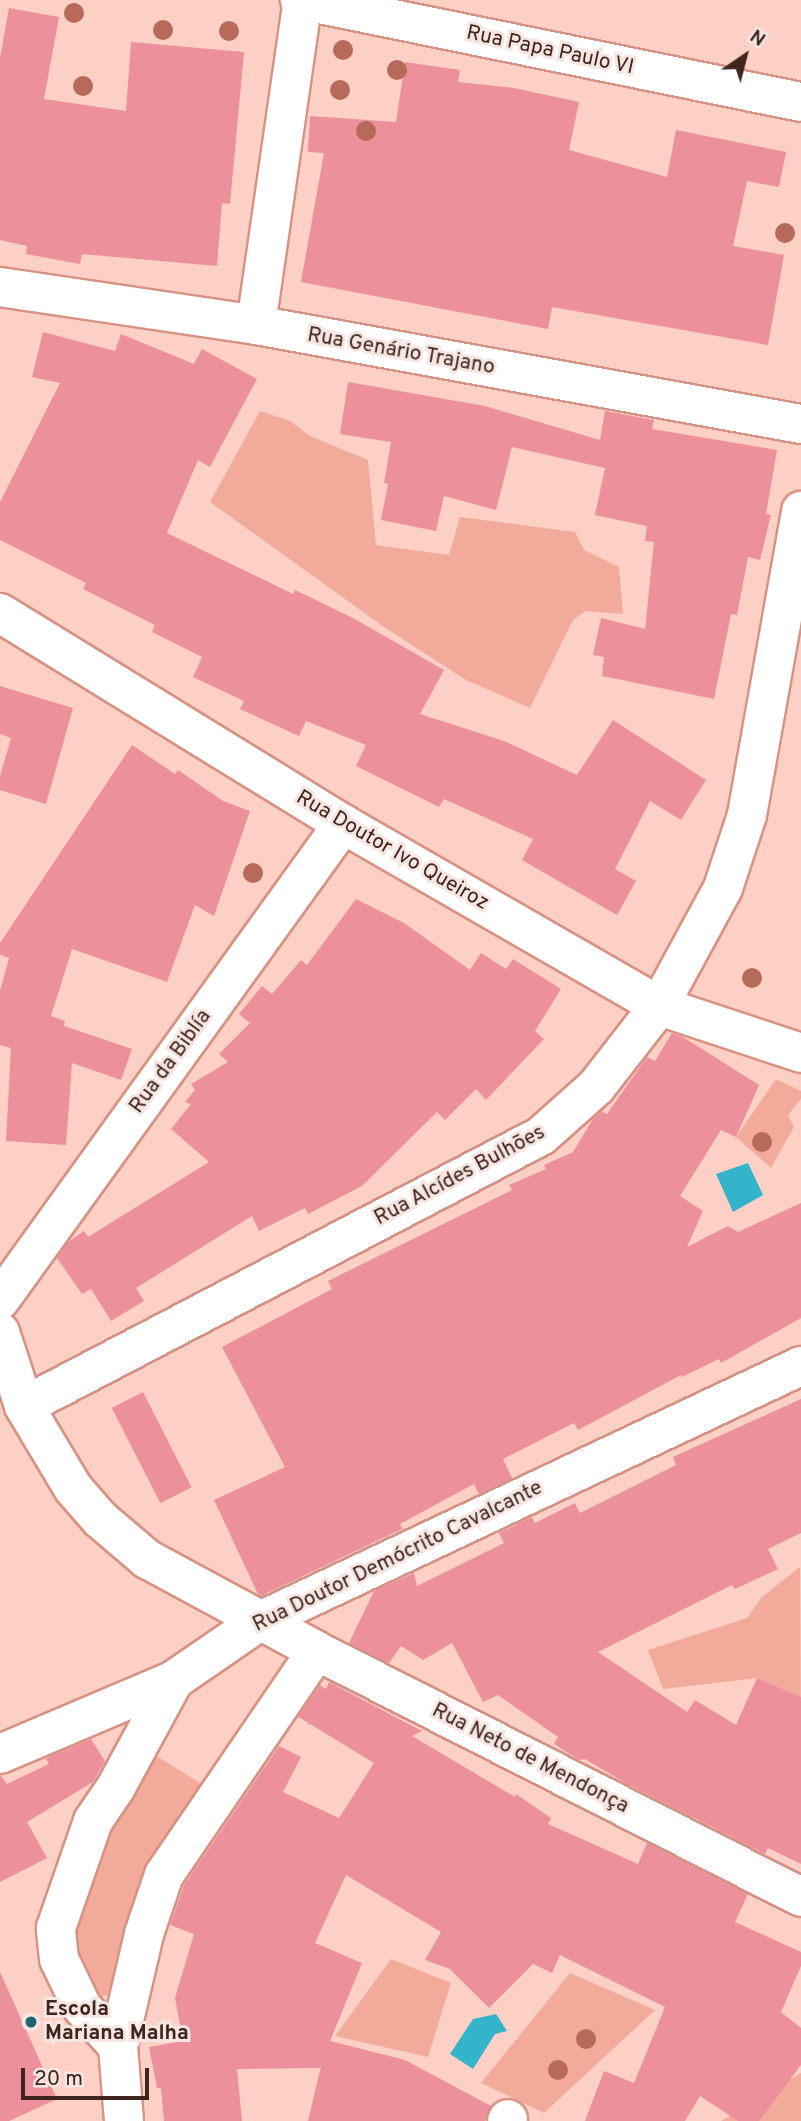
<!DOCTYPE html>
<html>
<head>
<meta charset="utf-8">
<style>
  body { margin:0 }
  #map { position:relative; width:801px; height:2121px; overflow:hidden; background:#fdd0c6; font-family:Overpass,sans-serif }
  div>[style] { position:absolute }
  .green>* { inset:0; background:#f2aa9b }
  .water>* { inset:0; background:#33b4cb }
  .building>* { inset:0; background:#ec909b; transform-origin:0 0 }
  .roads { filter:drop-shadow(2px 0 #d89283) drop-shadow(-2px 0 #d89283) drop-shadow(0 2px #d89283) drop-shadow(0 -2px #d89283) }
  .street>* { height:38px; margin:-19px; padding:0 19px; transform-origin:19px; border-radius:19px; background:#fff }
  .secondary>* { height:38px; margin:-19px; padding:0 19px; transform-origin:19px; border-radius:19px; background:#fff }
  .trees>* { width:20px; height:20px; margin:-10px; border-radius:50%; background:#b7695a }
  .dots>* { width:19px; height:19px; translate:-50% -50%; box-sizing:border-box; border:4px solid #f5e6e2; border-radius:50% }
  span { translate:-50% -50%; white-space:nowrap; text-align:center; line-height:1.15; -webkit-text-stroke:6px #f5e6e2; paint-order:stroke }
  .street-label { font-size:21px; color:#40241e }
  .poi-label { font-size:21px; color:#40241e; font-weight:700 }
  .left { translate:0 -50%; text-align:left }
  .north { position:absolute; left:710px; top:21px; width:70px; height:70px; -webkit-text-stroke:5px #f5e6e2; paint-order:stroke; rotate:35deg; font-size:19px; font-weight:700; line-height:28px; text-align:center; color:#40241e }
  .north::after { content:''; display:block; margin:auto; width:24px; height:32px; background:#40241e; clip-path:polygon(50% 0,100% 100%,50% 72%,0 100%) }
  .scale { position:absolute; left:21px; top:2068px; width:128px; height:32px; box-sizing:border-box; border:4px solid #40241e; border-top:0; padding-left:9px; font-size:21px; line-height:24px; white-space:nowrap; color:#40241e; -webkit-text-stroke:5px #f5e6e2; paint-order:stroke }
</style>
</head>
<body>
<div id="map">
  <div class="green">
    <i style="clip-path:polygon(260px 411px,290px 421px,310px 436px,368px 460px,376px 545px,449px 555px,460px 517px,575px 532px,584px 550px,619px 567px,623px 614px,586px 611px,573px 620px,530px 708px,466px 680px,384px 627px,210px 502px)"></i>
    <i style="clip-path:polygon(776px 1079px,801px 1091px,801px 1099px,788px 1115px,794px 1127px,771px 1168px,736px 1137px)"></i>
    <i style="clip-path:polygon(800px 1567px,801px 1729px,794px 1726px,794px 1694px,757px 1678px,663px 1689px,648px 1650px,747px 1618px,762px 1597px)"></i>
    <i style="clip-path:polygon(155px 1755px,200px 1783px,196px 1809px,122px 1992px,95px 1998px,73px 1944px,110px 1818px)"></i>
    <i style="clip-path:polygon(391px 1959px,451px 1983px,428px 2057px,335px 2036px)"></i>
    <i style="clip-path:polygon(570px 1973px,655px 2010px,544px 2113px,481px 2083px)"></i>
    <i style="clip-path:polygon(801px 2073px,801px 2121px,721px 2121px)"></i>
  </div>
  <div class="water">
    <i style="clip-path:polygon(748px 1163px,763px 1195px,733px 1212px,716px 1174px)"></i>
    <i style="clip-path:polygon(496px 2014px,507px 2031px,495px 2034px,473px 2069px,450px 2054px,473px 2019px)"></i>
  </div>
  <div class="building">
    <i style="clip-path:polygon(9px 8px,59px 17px,44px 99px,126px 111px,131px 42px,244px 52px,230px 204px,222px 203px,217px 266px,82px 254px,80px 264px,26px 254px,27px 246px,0 240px,0 58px)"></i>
    <i style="clip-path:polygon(405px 62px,460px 70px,458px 82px,514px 88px,579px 102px,569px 150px,667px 177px,676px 130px,786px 152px,779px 187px,747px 181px,733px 246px,784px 255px,768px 345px,552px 307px,548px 329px,301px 282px,324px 153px,308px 152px,310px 116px,396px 122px)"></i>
    <i style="clip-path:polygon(43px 332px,115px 351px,121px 334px,194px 364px,202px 349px,257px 379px,210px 467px,198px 460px,167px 533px,293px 594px,295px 590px,353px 618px,444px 670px,420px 714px,504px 741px,577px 775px,613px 720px,706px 780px,681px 820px,650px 801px,615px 869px,636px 881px,617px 915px,522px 860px,533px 839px,444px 799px,439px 807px,356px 766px,366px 745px,306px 721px,299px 736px,240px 709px,244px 701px,193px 677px,202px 657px,152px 632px,155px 625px,83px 589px,86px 583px,0 540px,0 502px,60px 383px,32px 377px)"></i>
    <i style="clip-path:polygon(348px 382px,485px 406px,600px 440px,605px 411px,654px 420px,652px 429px,777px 450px,766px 514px,771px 515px,760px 560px,748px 557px,737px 615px,731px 614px,714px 699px,602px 676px,604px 657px,593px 655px,601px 618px,645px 629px,654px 542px,645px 541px,647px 526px,595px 515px,605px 468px,512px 447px,496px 510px,444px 496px,436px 531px,381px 520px,388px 484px,384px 483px,391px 442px,340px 434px)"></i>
    <i style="clip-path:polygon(0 686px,73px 708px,46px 804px,0 790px,0 776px,11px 738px,0 734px)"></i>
    <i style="clip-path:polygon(132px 745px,175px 774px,178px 770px,223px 801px,250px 811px,214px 916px,195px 905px,167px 982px,72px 949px,51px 1016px,65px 1021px,64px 1026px,132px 1049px,121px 1080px,72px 1063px,66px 1145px,6px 1141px,11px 1048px,0 1045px,0 991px,9px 958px,0 955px,0 943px)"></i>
    <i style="clip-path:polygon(356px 899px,404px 923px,470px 970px,481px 953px,506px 969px,513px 959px,561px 989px,535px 1031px,544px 1039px,486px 1100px,476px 1089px,445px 1120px,437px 1112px,362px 1186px,308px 1214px,305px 1208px,259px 1231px,252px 1216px,136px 1288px,144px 1301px,111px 1321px,91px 1289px,82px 1294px,57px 1258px,68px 1242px,84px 1231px,88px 1237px,209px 1162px,171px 1129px,191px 1104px,185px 1102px,195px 1090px,191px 1084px,228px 1062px,219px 1054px,250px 1023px,239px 1014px,262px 986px,272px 994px,301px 960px,307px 965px)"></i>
    <i style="clip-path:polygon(672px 1033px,683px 1037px,759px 1085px,736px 1137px,721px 1130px,680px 1196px,703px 1211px,687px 1247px,728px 1226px,738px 1232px,801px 1203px,801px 1318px,721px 1363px,719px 1359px,682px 1377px,681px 1375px,578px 1430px,574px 1423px,503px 1459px,512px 1478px,479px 1494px,474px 1484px,400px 1524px,402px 1529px,261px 1596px,258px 1594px,214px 1500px,285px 1467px,222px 1347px,332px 1289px,328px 1281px,512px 1190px,509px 1185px,546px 1169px,544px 1165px,573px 1152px,593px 1119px,602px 1111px,607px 1114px,647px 1057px,655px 1061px)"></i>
    <i style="left:143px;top:1392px;width:107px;height:35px;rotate:63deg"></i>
    <i style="clip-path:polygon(801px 1399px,801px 1533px,768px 1549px,778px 1569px,735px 1589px,732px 1585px,598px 1652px,687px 1712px,695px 1700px,736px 1725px,757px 1678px,801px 1697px,801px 1864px,768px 1848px,765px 1854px,627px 1784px,585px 1759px,579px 1760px,554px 1744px,558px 1737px,498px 1695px,483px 1702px,452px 1643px,423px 1660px,401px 1646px,389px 1663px,349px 1643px,374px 1591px,414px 1573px,417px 1586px,504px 1543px,499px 1533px,532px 1517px,535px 1523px,575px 1503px,580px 1513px,676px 1465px,673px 1457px)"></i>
    <i style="clip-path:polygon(329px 1682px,422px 1731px,412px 1736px,515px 1797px,516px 1794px,551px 1818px,548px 1824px,638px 1864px,647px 1843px,748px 1894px,735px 1922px,801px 1952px,801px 1966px,781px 2012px,801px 2028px,801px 2065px,759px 2121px,738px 2121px,700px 2096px,685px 2121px,585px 2121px,604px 2071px,634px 2083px,665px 2007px,560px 1955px,552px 1973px,533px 1964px,489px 2008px,450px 1969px,425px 1960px,441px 1932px,346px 1875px,315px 1943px,362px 1963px,330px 2041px,405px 2060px,491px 2106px,485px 2121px,308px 2121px,322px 2062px,320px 2068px,237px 2069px,242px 2121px,164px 2121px,161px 2088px,157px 2088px,149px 2047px,183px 2041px,175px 1998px,194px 1934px,170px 1925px,184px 1885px,279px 1746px,301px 1757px,283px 1792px,339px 1818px,374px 1763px,310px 1724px,307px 1726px,309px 1723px,298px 1717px,320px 1685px,326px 1689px)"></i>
    <i style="clip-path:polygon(91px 1739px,105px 1761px,93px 1782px,27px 1822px,47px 1858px,0 1882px,0 1775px,7px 1784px,49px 1764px,46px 1759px,51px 1756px)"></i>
    <i style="clip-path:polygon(0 1972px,57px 2099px,9px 2121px,0 2121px)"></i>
  </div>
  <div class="roads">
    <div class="street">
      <i style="left:300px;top:0;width:511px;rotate:11.51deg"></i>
      <i style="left:0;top:287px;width:259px;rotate:8.4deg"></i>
      <i style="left:256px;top:325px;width:554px;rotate:10.3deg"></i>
      <i style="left:256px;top:325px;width:328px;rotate:-81.8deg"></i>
      <i style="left:0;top:1300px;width:587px;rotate:-54.22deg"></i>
      <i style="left:0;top:1332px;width:78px;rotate:72deg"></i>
      <i style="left:24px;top:1406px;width:96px;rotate:59.1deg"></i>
      <i style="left:73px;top:1488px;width:41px;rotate:48.9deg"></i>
      <i style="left:100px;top:1519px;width:62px;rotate:40.4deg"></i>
      <i style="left:147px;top:1559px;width:193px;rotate:28.4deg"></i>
      <i style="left:317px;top:1651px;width:543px;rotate:26.94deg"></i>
      <i style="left:24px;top:1406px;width:583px;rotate:-27.58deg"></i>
      <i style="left:541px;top:1136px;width:74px;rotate:-41.7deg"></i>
      <i style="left:596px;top:1087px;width:103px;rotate:-52.1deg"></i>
      <i style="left:659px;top:1006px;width:134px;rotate:-61.5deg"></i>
      <i style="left:723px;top:888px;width:77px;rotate:-71.8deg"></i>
      <i style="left:747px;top:815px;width:309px;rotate:-79.9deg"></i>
      <i style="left:0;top:1754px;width:189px;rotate:-23deg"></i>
      <i style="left:174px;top:1680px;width:104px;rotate:-34.5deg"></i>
      <i style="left:118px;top:2046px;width:53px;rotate:-132.7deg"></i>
      <i style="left:82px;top:2007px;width:53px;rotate:-115.6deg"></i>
      <i style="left:59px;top:1959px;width:31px;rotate:-96deg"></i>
      <i style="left:56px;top:1928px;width:113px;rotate:-70.9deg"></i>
      <i style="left:93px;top:1821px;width:41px;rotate:-55.9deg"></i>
      <i style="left:116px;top:1787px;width:122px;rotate:-61.5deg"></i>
      <i style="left:124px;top:2121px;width:75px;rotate:-94.6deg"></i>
      <i style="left:118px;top:2046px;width:115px;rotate:-76.9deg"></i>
      <i style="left:144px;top:1934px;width:62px;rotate:-71.3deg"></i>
      <i style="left:164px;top:1875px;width:271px;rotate:-55.7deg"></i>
      <i style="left:507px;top:2121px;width:2px;rotate:-63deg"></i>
    </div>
    <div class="secondary">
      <i style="left:0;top:613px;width:403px;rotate:31.6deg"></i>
      <i style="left:343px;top:824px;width:365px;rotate:29.9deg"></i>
      <i style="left:659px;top:1006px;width:150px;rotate:18.3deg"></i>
      <i style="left:260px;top:1621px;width:598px;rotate:-25.24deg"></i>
    </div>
  </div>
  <div class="trees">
    <i style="left:74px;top:13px"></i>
    <i style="left:163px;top:30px"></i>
    <i style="left:229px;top:31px"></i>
    <i style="left:343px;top:50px"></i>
    <i style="left:397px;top:70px"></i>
    <i style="left:83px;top:86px"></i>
    <i style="left:340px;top:90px"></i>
    <i style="left:366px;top:131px"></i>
    <i style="left:785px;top:233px"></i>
    <i style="left:253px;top:873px"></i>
    <i style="left:752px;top:978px"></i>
    <i style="left:762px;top:1142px"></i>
    <i style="left:586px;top:2039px"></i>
    <i style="left:558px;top:2070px"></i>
  </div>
  <div class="dots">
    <i style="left:31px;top:2022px;background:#1b6472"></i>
  </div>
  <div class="street-label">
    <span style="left:550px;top:51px;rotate:12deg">Rua Papa Paulo VI</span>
    <span style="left:401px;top:352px;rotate:10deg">Rua Genário Trajano</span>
    <span style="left:392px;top:851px;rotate:30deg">Rua Doutor Ivo Queiroz</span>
    <span style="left:171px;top:1062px;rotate:-54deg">Rua da Biblía</span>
    <span style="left:460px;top:1176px;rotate:-28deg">Rua Alcídes Bulhões</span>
    <span style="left:398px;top:1557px;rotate:-26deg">Rua Doutor Demócrito Cavalcante</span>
    <span style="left:530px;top:1759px;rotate:27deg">Rua Neto de Mendonça</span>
  </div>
  <div class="poi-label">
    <span class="left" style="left:45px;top:2022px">Escola<br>Mariana Malha</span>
  </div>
  <div class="north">N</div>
  <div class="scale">20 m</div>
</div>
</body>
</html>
